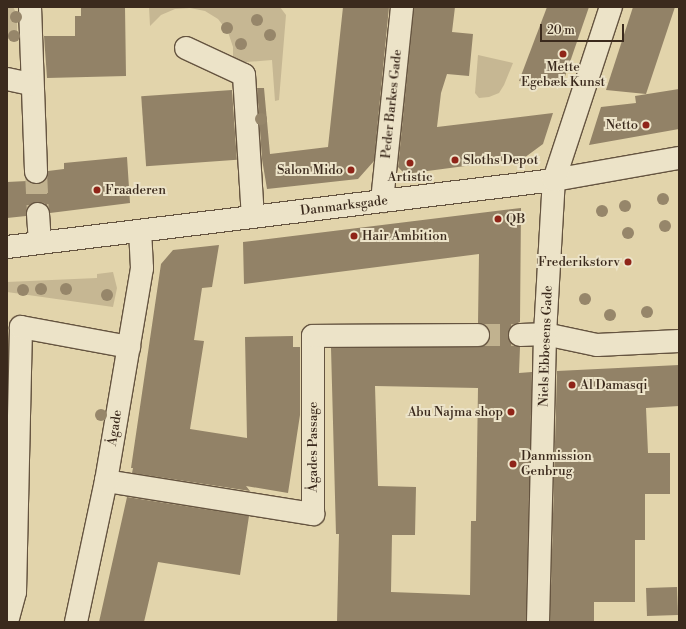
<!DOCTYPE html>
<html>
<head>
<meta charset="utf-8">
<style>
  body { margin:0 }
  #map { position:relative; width:686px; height:629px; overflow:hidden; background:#e2d4ab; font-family:"Libre Bodoni",serif }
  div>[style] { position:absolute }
  .green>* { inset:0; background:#c6b793 }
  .building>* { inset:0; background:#928267; transform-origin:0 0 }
  .minor-tunnel>* { height:22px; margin-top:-11px; transform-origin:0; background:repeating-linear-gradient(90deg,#c1b28f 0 22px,transparent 0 33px) }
  .roads { filter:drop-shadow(1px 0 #655440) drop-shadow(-1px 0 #655440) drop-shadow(0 1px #655440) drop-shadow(0 -1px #655440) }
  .minor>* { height:22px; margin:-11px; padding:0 11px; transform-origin:11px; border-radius:11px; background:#ece3c8 }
  .trees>* { width:12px; height:12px; margin:-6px; border-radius:50%; background:#96866a }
  .dots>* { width:11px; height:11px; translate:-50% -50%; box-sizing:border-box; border:2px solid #ece3c8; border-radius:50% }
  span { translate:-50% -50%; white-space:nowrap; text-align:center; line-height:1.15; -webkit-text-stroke:4px #ece3c8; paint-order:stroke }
  .poi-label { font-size:13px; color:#3b2a1d }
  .right { translate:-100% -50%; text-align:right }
  .left { translate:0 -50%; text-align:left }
  .street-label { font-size:13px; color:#3b2a1d }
  .frame { position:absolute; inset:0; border:8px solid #3b2a1d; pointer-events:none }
  .scale { position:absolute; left:540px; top:24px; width:84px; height:18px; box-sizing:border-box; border:2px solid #3b2a1d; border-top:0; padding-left:5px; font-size:12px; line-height:14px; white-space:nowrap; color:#3b2a1d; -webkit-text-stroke:3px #ece3c8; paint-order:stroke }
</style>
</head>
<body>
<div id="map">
  <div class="green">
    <i style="clip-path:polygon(7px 7px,13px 7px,17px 14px,17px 39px,7px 39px)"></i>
    <i style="clip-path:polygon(149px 7px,280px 7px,286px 15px,279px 100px,275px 101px,272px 60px,233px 63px,233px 47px,228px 32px,218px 19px,205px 11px,190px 8px,175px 9px,161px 15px,150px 26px)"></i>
    <i style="clip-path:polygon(478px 55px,513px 63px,504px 85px,499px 93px,489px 97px,479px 98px,475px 93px)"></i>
    <i style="clip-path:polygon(113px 272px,117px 288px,113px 307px,7px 292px,7px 282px,97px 278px,97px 274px)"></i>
  </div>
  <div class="building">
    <i style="clip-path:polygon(81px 7px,125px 7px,126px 76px,47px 78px,44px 36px,75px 36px,75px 16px,81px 16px)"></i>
    <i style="clip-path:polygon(343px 7px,389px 7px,374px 161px,358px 179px,267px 189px,262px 159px,257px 88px,264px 88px,270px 154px,328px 147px)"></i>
    <i style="clip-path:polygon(414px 7px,455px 7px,452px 32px,473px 34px,469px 76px,447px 74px,441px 93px,437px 127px,553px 113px,543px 144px,524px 158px,405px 174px,398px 167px)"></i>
    <i style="clip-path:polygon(547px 7px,589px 7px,562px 85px,519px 81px)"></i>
    <i style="clip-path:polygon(633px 7px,675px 7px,646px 94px,606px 90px)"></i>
    <i style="clip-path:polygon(679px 89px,679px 129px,589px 145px,601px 107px,636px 103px,635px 96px)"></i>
    <i style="left:232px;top:90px;width:70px;height:91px;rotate:86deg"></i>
    <i style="clip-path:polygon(127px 157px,130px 203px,50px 213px,44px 203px,37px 202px,27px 208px,26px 216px,7px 218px,7px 182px,27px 181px,37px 184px,47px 178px,48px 171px,64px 169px,64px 163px)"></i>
    <i style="clip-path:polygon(evenodd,521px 208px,520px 322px,513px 325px,508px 335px,510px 342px,520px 347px,519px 373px,532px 372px,526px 622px,337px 622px,339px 534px,336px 534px,331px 348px,485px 346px,490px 335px,484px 324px,478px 323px,479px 254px,244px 284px,243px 242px,521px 208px,375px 386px,478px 388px,476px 521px,471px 521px,470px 595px,391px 592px,392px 535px,415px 535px,416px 487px,378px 486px,375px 386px)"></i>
    <i style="clip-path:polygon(219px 245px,212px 287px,202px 288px,194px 340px,204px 341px,190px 429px,247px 438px,245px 337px,293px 336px,293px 347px,300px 347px,300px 415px,288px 493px,246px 486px,250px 491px,132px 473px,133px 468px,131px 468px,161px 264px,173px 250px)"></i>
    <i style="clip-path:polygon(679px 365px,679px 406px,646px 408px,648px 453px,670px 453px,670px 494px,645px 494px,645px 540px,635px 540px,635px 602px,594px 602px,594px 622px,550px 622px,557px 371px)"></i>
    <i style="clip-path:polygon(127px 497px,249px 516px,240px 575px,158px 562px,144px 622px,99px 622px)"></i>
    <i style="left:677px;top:587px;width:28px;height:31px;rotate:88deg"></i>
  </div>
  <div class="minor-tunnel">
    <i style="left:36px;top:172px;width:42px;rotate:87.3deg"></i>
    <i style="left:478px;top:335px;width:42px"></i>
  </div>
  <div class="roads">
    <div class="minor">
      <i style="left:30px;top:7px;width:165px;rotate:87.9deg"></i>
      <i style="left:186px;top:48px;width:64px;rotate:25deg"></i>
      <i style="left:244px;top:75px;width:142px;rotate:86.4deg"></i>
      <i style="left:7px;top:79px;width:25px;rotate:12deg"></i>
      <i style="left:382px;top:201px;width:195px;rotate:-84.1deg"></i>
      <i style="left:38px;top:214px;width:29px;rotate:86deg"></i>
      <i style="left:7px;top:247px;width:551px;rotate:-6.98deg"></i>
      <i style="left:554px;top:180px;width:127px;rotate:-10deg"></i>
      <i style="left:520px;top:335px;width:25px;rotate:-2deg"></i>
      <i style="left:545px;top:334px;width:53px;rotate:11.9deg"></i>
      <i style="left:597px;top:345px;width:82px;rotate:-2.8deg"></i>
      <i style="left:106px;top:481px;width:210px;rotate:9.1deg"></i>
      <i style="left:313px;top:514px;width:178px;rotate:-90deg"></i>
      <i style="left:313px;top:336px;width:165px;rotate:-0.3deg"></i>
      <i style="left:7px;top:622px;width:31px;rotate:-75deg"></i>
      <i style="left:15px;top:592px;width:265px;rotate:-88.7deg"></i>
      <i style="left:21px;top:327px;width:110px;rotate:10.5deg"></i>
      <i style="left:76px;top:622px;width:144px;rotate:-78deg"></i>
      <i style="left:106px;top:481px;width:216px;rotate:-80.4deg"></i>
      <i style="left:142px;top:268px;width:36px;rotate:-93deg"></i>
      <i style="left:538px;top:622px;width:288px;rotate:-88.6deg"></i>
      <i style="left:545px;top:334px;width:154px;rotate:-86.7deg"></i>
      <i style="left:554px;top:180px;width:182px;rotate:-71.8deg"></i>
    </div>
  </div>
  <div class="trees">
    <i style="left:16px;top:17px"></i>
    <i style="left:257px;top:20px"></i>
    <i style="left:227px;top:28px"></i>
    <i style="left:270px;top:35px"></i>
    <i style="left:14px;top:36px"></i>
    <i style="left:241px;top:44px"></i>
    <i style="left:261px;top:119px"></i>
    <i style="left:663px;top:199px"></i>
    <i style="left:625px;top:206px"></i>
    <i style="left:602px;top:211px"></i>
    <i style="left:665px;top:226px"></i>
    <i style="left:628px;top:233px"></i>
    <i style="left:41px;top:289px"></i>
    <i style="left:66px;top:289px"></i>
    <i style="left:23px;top:290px"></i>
    <i style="left:107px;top:295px"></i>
    <i style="left:585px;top:299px"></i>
    <i style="left:647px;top:312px"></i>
    <i style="left:610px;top:315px"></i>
    <i style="left:101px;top:415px"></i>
  </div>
  <div class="dots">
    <i style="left:563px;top:54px;background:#8f2418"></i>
    <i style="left:646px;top:125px;background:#8f2418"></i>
    <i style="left:455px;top:160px;background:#8f2418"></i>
    <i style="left:410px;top:163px;background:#8f2418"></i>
    <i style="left:351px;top:170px;background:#8f2418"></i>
    <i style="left:97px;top:190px;background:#8f2418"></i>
    <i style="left:498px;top:219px;background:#8f2418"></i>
    <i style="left:354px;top:236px;background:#8f2418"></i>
    <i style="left:628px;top:262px;background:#8f2418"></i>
    <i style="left:572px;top:385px;background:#8f2418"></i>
    <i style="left:511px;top:412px;background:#8f2418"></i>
    <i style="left:513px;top:464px;background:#8f2418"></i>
  </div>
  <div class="poi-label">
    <span style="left:563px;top:75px">Mette<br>Egebæk Kunst</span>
    <span class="right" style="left:638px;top:125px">Netto</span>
    <span class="left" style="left:463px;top:160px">Sloths Depot</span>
    <span class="right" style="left:343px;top:170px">Salon Mido</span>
    <span style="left:410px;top:177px">Artistic</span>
    <span class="left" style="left:105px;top:190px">Fraaderen</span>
    <span class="left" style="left:506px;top:219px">QB</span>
    <span class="left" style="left:362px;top:236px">Hair Ambition</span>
    <span class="right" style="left:620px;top:262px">Frederikstorv</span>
    <span class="left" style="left:580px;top:385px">Al Damasqi</span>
    <span class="right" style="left:503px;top:412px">Abu Najma shop</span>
    <span class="left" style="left:521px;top:464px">Danmission<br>Genbrug</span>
  </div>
  <div class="street-label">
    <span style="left:392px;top:104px;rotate:-84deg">Peder Barkes Gade</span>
    <span style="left:344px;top:206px;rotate:-7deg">Danmarksgade</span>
    <span style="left:546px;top:346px;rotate:-88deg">Niels Ebbesens Gade</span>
    <span style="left:115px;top:428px;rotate:-81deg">Ågade</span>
    <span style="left:313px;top:447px;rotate:-90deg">Ågades Passage</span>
  </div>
  <div class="frame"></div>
  <div class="scale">20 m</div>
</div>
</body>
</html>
